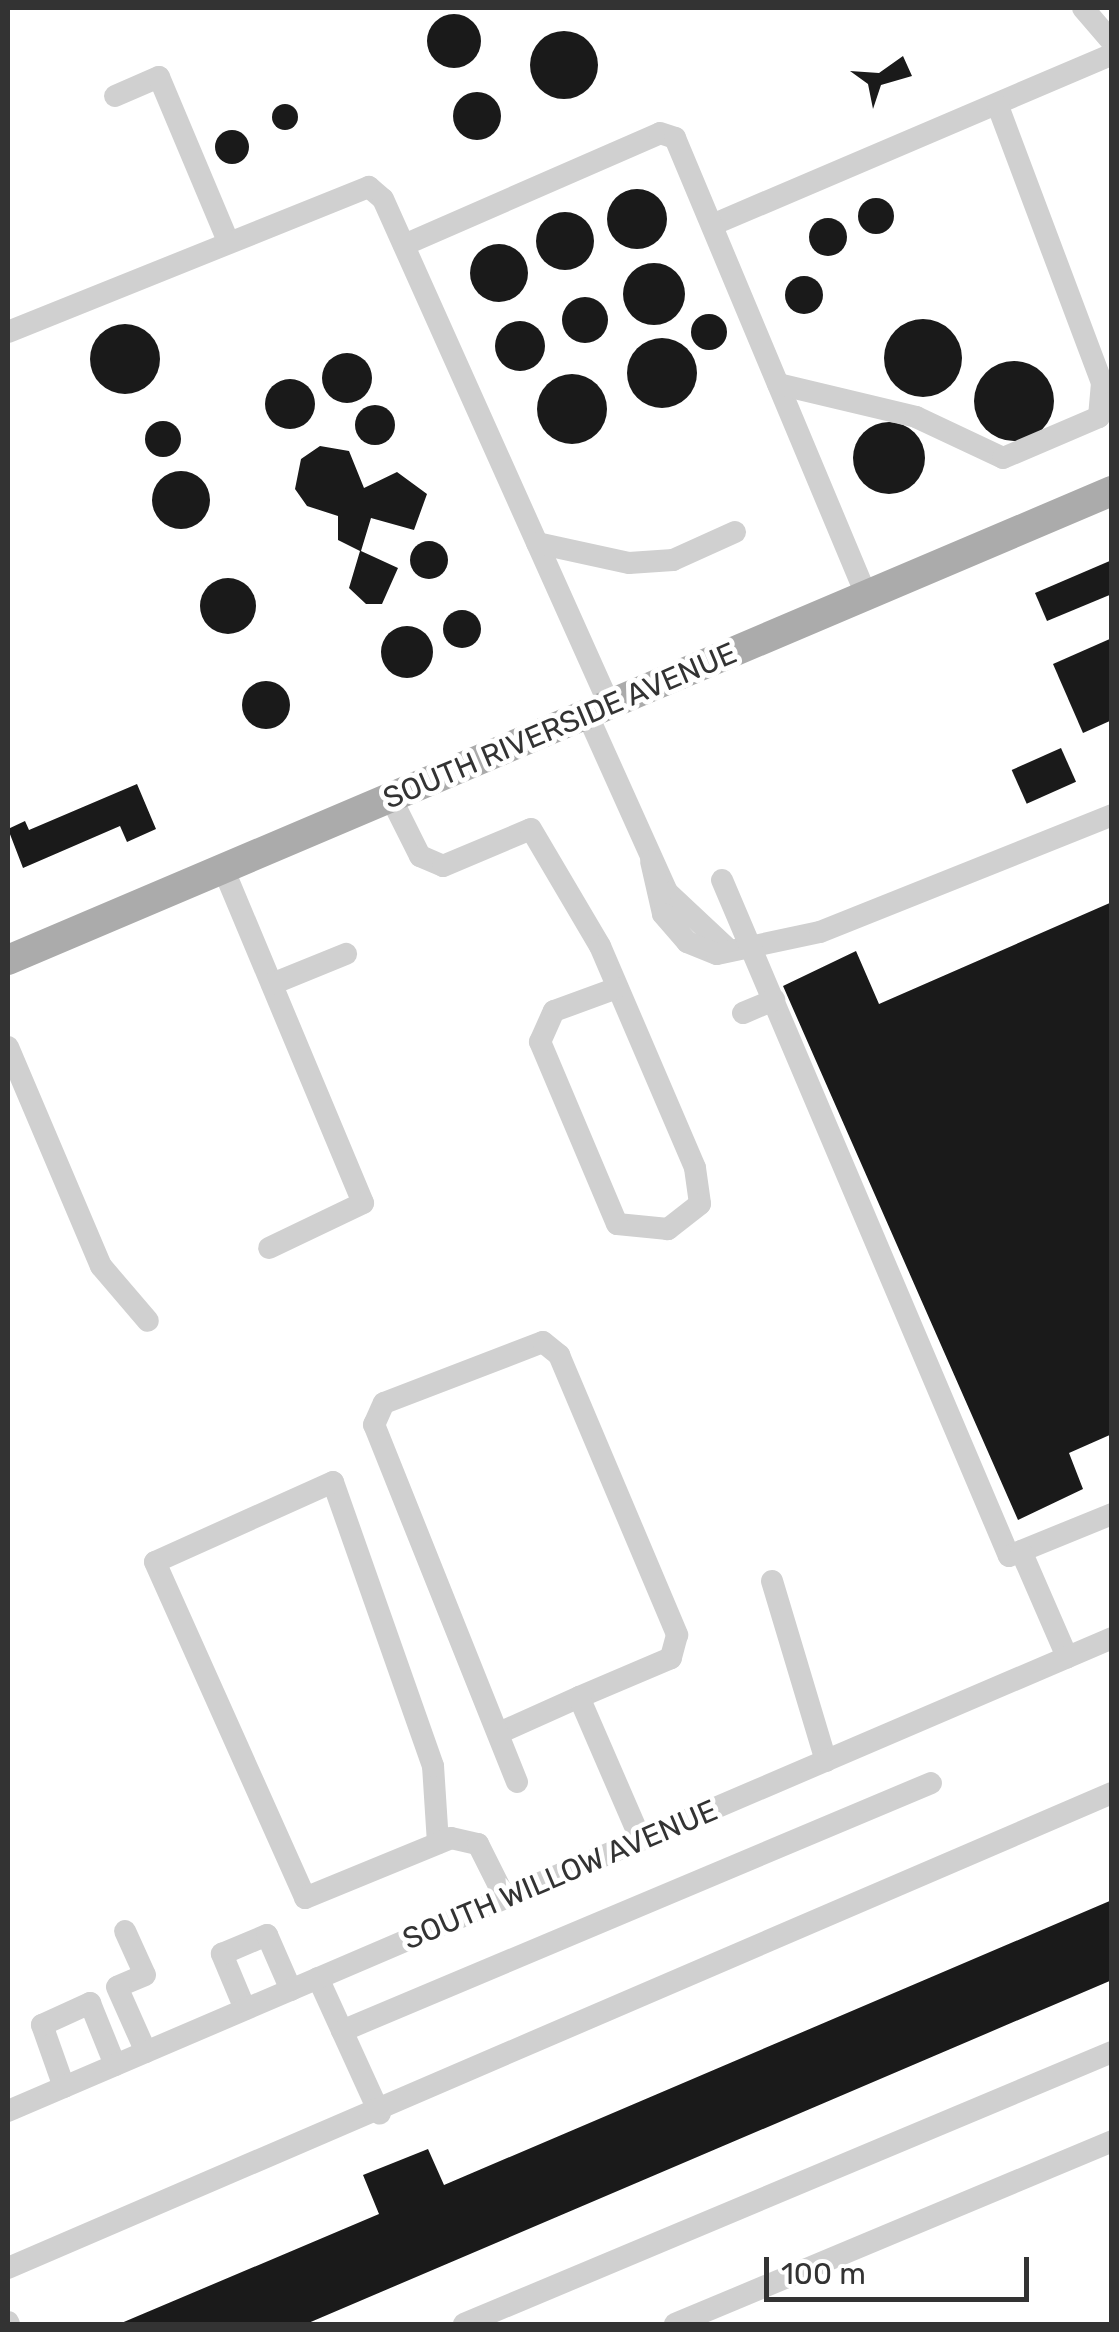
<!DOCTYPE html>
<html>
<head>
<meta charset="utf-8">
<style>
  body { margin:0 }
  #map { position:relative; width:1119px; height:2332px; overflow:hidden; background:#fff; font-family:Rubik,sans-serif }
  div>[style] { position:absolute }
  .building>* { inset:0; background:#1a1a1a; transform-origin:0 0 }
  .round { border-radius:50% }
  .minor>* { height:22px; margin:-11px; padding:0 11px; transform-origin:11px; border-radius:11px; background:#d0d0d0 }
  .major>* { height:30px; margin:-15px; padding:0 15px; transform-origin:15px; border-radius:15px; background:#ababab }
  span { translate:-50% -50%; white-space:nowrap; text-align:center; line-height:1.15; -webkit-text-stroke:10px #fff; paint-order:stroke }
  .street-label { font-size:30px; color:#333 }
  .frame { position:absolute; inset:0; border:10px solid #333; pointer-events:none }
  .scale { position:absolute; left:764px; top:2257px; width:265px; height:45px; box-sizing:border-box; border:5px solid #333; border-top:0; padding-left:12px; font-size:30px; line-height:35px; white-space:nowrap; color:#333; -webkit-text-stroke:8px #fff; paint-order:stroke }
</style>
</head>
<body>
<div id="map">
  <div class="building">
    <i class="round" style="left:427px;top:14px;width:54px;height:54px"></i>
    <i class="round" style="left:530px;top:31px;width:68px;height:68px"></i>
    <i style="clip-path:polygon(903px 56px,912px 76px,881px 85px,873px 109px,868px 84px,850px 71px,879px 73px)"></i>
    <i class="round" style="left:453px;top:92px;width:48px;height:48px"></i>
    <i class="round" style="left:272px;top:104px;width:26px;height:26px"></i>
    <i class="round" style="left:215px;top:130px;width:34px;height:34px"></i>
    <i class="round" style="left:607px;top:189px;width:60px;height:60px"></i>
    <i class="round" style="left:858px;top:198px;width:36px;height:36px"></i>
    <i class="round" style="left:536px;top:212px;width:58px;height:58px"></i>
    <i class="round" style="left:809px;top:218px;width:38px;height:38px"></i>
    <i class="round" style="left:470px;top:244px;width:58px;height:58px"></i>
    <i class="round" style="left:623px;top:263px;width:62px;height:62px"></i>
    <i class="round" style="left:785px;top:276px;width:38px;height:38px"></i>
    <i class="round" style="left:562px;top:297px;width:46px;height:46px"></i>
    <i class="round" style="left:691px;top:314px;width:36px;height:36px"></i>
    <i class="round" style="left:884px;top:319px;width:78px;height:78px"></i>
    <i class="round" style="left:495px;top:321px;width:50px;height:50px"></i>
    <i class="round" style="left:90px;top:324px;width:70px;height:70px"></i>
    <i class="round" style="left:627px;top:338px;width:70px;height:70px"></i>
    <i class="round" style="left:322px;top:353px;width:50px;height:50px"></i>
    <i class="round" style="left:974px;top:361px;width:80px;height:80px"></i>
    <i class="round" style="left:537px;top:374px;width:70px;height:70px"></i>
    <i class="round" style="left:265px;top:379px;width:50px;height:50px"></i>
    <i class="round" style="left:355px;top:405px;width:40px;height:40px"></i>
    <i class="round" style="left:145px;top:421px;width:36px;height:36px"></i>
    <i class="round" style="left:853px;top:422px;width:72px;height:72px"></i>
    <i style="clip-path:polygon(320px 446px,349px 451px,364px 488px,397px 472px,427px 494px,414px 530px,371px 518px,361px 551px,398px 568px,382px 604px,366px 604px,349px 588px,360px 551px,338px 540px,338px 516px,307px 506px,295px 489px,301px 459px)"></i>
    <i class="round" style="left:152px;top:471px;width:58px;height:58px"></i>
    <i class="round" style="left:410px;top:541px;width:38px;height:38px"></i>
    <i style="clip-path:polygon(1112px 560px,1112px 594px,1047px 621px,1035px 593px)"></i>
    <i class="round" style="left:200px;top:578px;width:56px;height:56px"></i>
    <i class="round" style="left:443px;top:610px;width:38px;height:38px"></i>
    <i class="round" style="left:381px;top:626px;width:52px;height:52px"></i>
    <i style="clip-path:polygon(1112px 638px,1112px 720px,1083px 733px,1053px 664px)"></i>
    <i class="round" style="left:242px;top:681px;width:48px;height:48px"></i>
    <i style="left:1061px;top:748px;width:37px;height:54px;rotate:66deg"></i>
    <i style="clip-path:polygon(137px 784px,156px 829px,127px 842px,120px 826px,23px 868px,8px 829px,25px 821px,29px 830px)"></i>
    <i style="clip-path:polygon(1112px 902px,1112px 1434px,1069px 1453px,1083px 1489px,1018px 1520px,783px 986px,856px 951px,879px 1004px)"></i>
    <i style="clip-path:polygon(1112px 1900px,1112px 1980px,306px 2324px,119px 2324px,379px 2214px,363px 2175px,428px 2149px,444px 2185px)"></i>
  </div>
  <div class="minor">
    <i style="left:1083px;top:8px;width:45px;rotate:49.5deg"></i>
    <i style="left:115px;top:96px;width:48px;rotate:-23.4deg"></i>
    <i style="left:159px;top:77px;width:176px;rotate:67.2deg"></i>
    <i style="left:712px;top:225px;width:435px;rotate:-23.1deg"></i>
    <i style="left:404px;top:245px;width:279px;rotate:-23.6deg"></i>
    <i style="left:660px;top:133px;width:16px;rotate:18deg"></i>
    <i style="left:675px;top:138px;width:497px;rotate:67.3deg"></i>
    <i style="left:8px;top:332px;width:389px;rotate:-21.9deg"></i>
    <i style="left:369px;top:187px;width:18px;rotate:41deg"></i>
    <i style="left:383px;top:199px;width:555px;rotate:65.88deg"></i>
    <i style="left:778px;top:384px;width:142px;rotate:13.4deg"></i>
    <i style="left:916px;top:417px;width:96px;rotate:25.2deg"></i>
    <i style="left:1003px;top:458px;width:104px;rotate:-23.1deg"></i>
    <i style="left:1099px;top:417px;width:34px;rotate:-85deg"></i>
    <i style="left:1102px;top:383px;width:296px;rotate:-110.6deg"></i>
    <i style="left:537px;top:543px;width:94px;rotate:12.3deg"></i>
    <i style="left:629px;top:563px;width:44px;rotate:-3.9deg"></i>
    <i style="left:673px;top:560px;width:68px;rotate:-24.3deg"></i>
    <i style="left:588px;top:716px;width:193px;rotate:65.8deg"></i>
    <i style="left:667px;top:892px;width:83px;rotate:43.1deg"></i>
    <i style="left:391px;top:798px;width:65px;rotate:63.4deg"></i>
    <i style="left:420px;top:856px;width:25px;rotate:23deg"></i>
    <i style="left:443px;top:866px;width:95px;rotate:-22.8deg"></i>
    <i style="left:531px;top:829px;width:136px;rotate:59.5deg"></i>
    <i style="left:600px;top:946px;width:241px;rotate:66.8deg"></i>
    <i style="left:695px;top:1168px;width:36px;rotate:82deg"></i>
    <i style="left:700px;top:1204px;width:41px;rotate:142deg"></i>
    <i style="left:668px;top:1229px;width:51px;rotate:-174.4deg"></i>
    <i style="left:617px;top:1224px;width:198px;rotate:-112.9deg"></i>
    <i style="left:540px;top:1042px;width:34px;rotate:-66deg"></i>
    <i style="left:554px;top:1011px;width:67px;rotate:-20.1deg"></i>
    <i style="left:651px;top:861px;width:54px;rotate:77.2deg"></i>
    <i style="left:663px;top:914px;width:37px;rotate:49deg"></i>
    <i style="left:687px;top:942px;width:32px;rotate:22deg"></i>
    <i style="left:717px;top:954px;width:105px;rotate:-12.1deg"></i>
    <i style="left:820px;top:932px;width:315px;rotate:-21.8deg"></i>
    <i style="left:223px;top:868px;width:363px;rotate:67.3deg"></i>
    <i style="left:363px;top:1203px;width:104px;rotate:154.4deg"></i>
    <i style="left:722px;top:880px;width:734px;rotate:67deg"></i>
    <i style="left:1009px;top:1556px;width:111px;rotate:-22.2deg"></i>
    <i style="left:272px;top:984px;width:80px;rotate:-22.1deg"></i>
    <i style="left:743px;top:1013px;width:34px;rotate:-23deg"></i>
    <i style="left:8px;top:1047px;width:238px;rotate:67deg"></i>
    <i style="left:101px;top:1266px;width:72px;rotate:49.5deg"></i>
    <i style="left:1021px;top:1551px;width:116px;rotate:66.5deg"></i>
    <i style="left:772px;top:1581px;width:188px;rotate:73.3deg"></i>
    <i style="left:499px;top:1733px;width:88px;rotate:-24.2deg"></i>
    <i style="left:517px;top:1782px;width:385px;rotate:-111.8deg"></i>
    <i style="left:374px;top:1425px;width:24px;rotate:-66deg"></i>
    <i style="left:384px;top:1403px;width:170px;rotate:-21deg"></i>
    <i style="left:543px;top:1342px;width:21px;rotate:39deg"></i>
    <i style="left:559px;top:1355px;width:304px;rotate:67.1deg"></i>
    <i style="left:677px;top:1635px;width:24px;rotate:105deg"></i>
    <i style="left:671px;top:1658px;width:100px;rotate:157deg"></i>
    <i style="left:579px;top:1697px;width:156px;rotate:66.6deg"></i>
    <i style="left:438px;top:1843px;width:77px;rotate:-93.7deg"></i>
    <i style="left:433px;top:1766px;width:301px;rotate:-109.4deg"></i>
    <i style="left:333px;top:1482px;width:195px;rotate:155.8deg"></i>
    <i style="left:155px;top:1562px;width:368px;rotate:65.9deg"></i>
    <i style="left:305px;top:1898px;width:158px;rotate:-22.3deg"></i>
    <i style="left:451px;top:1838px;width:28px;rotate:13deg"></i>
    <i style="left:478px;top:1844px;width:60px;rotate:63.4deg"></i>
    <i style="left:125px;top:1931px;width:48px;rotate:65.6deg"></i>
    <i style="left:145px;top:1975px;width:30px;rotate:157deg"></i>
    <i style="left:117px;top:1987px;width:71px;rotate:66deg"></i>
    <i style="left:318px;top:1978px;width:149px;rotate:65.5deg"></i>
    <i style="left:245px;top:2009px;width:60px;rotate:-112.7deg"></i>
    <i style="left:222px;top:1954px;width:49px;rotate:-22.9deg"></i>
    <i style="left:267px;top:1935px;width:60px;rotate:66.4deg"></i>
    <i style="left:342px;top:2031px;width:639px;rotate:-22.83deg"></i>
    <i style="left:64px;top:2087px;width:66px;rotate:-109.5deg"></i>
    <i style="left:42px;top:2025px;width:53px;rotate:-24.6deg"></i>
    <i style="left:90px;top:2003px;width:67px;rotate:68deg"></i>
    <i style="left:8px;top:2111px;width:1201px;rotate:-23.19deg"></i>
    <i style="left:8px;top:2268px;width:1202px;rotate:-23.28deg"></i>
    <i style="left:8px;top:2322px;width:2px;rotate:63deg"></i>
    <i style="left:464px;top:2324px;width:703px;rotate:-22.77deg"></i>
    <i style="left:675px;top:2324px;width:474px;rotate:-22.7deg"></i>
  </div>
  <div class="major">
    <i style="left:8px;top:960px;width:1199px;rotate:-23.02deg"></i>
  </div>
  <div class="street-label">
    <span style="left:560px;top:726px;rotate:-23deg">SOUTH RIVERSIDE AVENUE</span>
    <span style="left:560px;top:1875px;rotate:-23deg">SOUTH WILLOW AVENUE</span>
  </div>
  <div class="frame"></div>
  <div class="scale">100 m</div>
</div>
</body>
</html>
